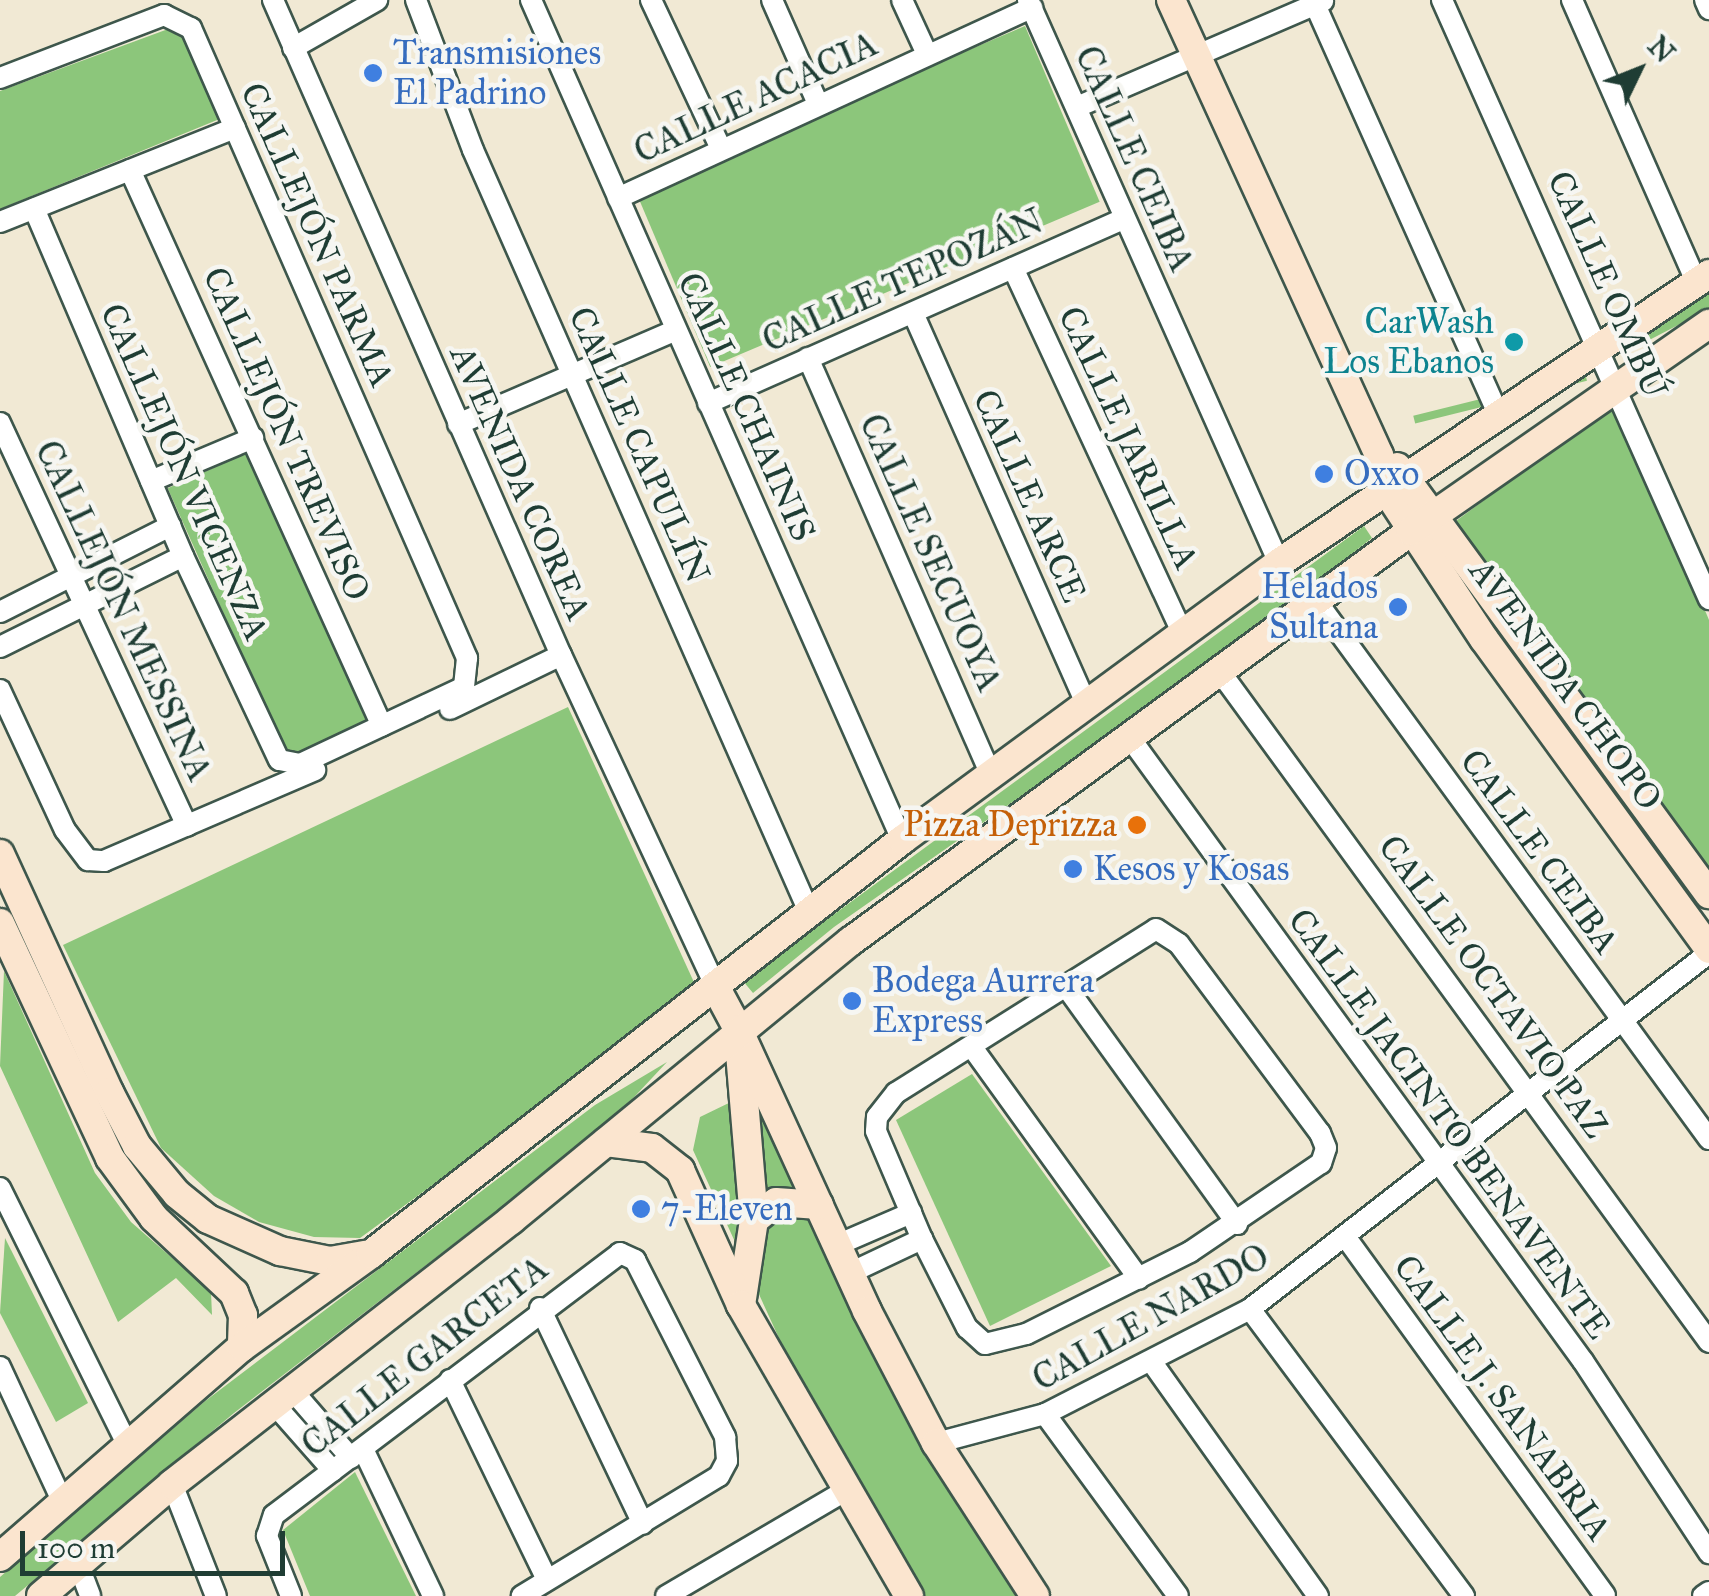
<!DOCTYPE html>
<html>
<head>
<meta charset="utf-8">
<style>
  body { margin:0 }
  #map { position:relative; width:1709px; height:1596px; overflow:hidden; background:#f1e9d4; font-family:"IM FELL Great Primer",serif }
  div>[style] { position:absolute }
  .green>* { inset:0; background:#8cc67b; transform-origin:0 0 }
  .roads { filter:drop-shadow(2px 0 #3e574c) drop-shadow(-2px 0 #3e574c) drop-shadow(0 2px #3e574c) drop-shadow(0 -2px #3e574c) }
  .street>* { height:20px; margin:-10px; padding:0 10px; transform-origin:10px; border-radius:10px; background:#fff }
  .secondary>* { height:28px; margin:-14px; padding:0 14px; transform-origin:14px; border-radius:14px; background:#fbe5cf }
  .dots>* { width:28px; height:28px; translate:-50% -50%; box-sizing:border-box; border:5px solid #f6f6f2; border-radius:50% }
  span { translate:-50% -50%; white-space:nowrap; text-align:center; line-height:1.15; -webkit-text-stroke:9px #f6f6f2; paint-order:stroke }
  .shop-label { font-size:35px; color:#366cbe }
  .left { translate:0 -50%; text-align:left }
  .right { translate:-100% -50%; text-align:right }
  .street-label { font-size:35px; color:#1f3d34 }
  .culture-label { font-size:35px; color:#0d838f }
  .food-label { font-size:35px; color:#c56008 }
  .north { position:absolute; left:1589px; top:20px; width:100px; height:100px; -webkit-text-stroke:8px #f6f6f2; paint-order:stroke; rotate:47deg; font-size:28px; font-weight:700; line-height:40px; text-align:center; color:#1f3d34 }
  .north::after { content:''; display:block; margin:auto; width:35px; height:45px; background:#1f3d34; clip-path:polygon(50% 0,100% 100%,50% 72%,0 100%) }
  .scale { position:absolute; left:20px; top:1531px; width:265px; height:45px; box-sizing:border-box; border:5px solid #1f3d34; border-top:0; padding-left:12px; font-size:30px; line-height:35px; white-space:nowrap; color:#1f3d34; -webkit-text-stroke:8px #f6f6f2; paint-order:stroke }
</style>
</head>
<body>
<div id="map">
  <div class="green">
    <i style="clip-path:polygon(179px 25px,222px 118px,0 209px,0 91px)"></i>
    <i style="left:1025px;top:26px;width:191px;height:423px;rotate:67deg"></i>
    <i style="clip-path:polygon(1709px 290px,1709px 309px,1630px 350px,1625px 346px)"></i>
    <i style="left:1585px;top:373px;width:8px;height:177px;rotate:76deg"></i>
    <i style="clip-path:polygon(1617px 401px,1709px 620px,1709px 869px,1456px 521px)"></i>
    <i style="left:249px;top:452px;width:294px;height:89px;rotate:66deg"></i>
    <i style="clip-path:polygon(1364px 526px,1372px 538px,1227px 652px,834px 927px,753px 993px,743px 981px)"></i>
    <i style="clip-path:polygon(568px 707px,698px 991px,360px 1238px,314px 1237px,259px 1222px,214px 1196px,161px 1148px,63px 945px)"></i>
    <i style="clip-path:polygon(4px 971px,95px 1173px,131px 1222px,211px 1292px,212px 1315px,176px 1278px,118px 1322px,0 1066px)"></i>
    <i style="clip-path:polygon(667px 1062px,608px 1125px,234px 1413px,15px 1596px,0 1596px,0 1577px,204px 1402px,595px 1105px)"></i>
    <i style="clip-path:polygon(972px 1074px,1111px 1266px,990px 1326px,896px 1120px)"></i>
    <i style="clip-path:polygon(735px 1100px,753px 1106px,768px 1125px,864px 1338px,940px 1477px,1016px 1596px,923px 1596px,868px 1508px,805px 1395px,693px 1150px,700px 1117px)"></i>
    <i style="clip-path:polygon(5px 1238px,88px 1403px,56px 1422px,0 1313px)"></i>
    <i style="clip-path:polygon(355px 1472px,416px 1596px,310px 1596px,283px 1530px)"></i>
  </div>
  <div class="roads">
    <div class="street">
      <i style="left:273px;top:0;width:716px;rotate:66.27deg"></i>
      <i style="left:561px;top:655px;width:367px;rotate:65deg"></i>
      <i style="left:416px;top:0;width:160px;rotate:69.2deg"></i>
      <i style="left:473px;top:150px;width:835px;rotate:66.2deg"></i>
      <i style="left:531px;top:0;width:918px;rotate:66.17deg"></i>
      <i style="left:651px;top:0;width:165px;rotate:64.8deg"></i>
      <i style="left:772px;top:0;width:114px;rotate:66.1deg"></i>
      <i style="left:902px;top:0;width:60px;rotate:65.2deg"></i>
      <i style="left:1028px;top:0;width:616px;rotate:65.97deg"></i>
      <i style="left:1313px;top:0;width:453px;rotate:65.9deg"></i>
      <i style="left:1442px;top:0;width:656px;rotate:65.98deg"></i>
      <i style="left:1572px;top:0;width:307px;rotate:66.2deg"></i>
      <i style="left:1705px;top:0;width:10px;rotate:66deg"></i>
      <i style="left:293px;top:48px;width:97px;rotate:-29.7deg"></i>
      <i style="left:0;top:78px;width:176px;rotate:-21deg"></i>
      <i style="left:164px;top:15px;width:30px;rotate:26deg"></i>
      <i style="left:191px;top:28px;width:688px;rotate:66.34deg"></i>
      <i style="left:467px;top:658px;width:29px;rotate:96deg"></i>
      <i style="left:464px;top:687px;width:181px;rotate:154.8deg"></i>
      <i style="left:300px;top:764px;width:21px;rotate:-169deg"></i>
      <i style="left:279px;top:760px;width:225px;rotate:-115.2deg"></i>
      <i style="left:183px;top:556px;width:378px;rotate:-113.2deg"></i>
      <i style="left:1077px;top:107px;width:268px;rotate:-23.3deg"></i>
      <i style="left:130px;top:170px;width:610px;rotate:65.62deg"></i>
      <i style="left:618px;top:198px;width:456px;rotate:-24.7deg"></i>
      <i style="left:0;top:222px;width:253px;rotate:-21.8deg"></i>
      <i style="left:1013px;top:268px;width:404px;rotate:65.1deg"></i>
      <i style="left:913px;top:313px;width:428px;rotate:66.1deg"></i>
      <i style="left:808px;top:358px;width:454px;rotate:66.3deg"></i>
      <i style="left:708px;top:403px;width:455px;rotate:-23.9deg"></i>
      <i style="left:0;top:423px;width:444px;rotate:65.1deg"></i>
      <i style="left:458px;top:424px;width:237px;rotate:-23.3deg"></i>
      <i style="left:151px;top:481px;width:111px;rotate:-22.9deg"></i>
      <i style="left:1317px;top:602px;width:665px;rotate:53.87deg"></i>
      <i style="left:0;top:612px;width:191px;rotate:-26.8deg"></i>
      <i style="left:0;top:647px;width:204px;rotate:-26.4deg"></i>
      <i style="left:1221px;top:673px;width:828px;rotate:53.89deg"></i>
      <i style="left:0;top:690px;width:154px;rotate:65.1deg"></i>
      <i style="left:65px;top:830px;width:38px;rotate:53deg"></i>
      <i style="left:88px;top:860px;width:16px;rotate:4deg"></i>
      <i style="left:104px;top:861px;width:230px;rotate:-23.3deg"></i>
      <i style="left:450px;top:709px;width:123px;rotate:-25.9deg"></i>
      <i style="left:1130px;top:738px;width:770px;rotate:53.98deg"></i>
      <i style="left:1583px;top:1361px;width:230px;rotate:56.7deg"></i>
      <i style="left:1156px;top:929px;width:27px;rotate:33deg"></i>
      <i style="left:1179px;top:944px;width:236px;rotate:53.3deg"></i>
      <i style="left:1320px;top:1133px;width:16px;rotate:68deg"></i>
      <i style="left:1326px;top:1148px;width:16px;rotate:108deg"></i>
      <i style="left:1321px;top:1163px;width:158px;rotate:145.8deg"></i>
      <i style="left:1190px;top:1252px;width:183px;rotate:153.4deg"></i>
      <i style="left:1026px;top:1334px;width:42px;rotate:166.3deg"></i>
      <i style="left:985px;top:1344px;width:24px;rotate:-138deg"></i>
      <i style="left:967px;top:1328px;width:100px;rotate:-116.8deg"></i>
      <i style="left:922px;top:1239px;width:117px;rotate:-113.1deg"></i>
      <i style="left:876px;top:1131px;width:14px;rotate:-86deg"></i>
      <i style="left:877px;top:1117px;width:31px;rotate:-52deg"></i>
      <i style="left:896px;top:1093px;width:307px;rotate:-32.2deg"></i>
      <i style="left:1067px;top:988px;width:291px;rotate:54.2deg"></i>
      <i style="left:974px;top:1050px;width:282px;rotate:54.2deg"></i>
      <i style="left:0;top:1188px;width:286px;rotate:63.6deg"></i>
      <i style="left:1347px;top:1239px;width:440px;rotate:54.1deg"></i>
      <i style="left:837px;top:1245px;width:81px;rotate:-23.4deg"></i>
      <i style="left:850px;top:1273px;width:80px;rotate:-25.3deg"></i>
      <i style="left:540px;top:1308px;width:239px;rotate:64.5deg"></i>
      <i style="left:1250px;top:1309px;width:358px;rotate:53.3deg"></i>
      <i style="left:1151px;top:1361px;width:288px;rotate:54.6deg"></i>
      <i style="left:0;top:1367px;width:150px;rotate:65.1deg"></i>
      <i style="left:450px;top:1380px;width:222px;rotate:64.1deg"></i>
      <i style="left:292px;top:1390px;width:90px;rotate:49.1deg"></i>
      <i style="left:274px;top:1404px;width:89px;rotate:48.6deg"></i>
      <i style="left:1045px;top:1414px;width:225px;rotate:53.8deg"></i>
      <i style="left:936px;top:1443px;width:113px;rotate:-14.9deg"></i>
      <i style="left:1045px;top:1414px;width:230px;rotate:-27.1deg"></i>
      <i style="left:1250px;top:1309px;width:581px;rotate:-37.8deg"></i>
      <i style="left:363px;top:1449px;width:163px;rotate:64.5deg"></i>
      <i style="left:172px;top:1484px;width:120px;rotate:68.6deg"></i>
      <i style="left:78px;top:1564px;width:34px;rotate:69deg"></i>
      <i style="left:291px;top:1596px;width:65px;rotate:-111.8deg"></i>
      <i style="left:267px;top:1536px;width:22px;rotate:-72deg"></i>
      <i style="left:274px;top:1515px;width:434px;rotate:-37.1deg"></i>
      <i style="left:620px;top:1253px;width:17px;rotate:25deg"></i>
      <i style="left:635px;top:1260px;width:199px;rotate:63deg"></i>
      <i style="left:725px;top:1437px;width:24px;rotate:85deg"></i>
      <i style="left:727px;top:1461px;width:17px;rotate:118deg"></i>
      <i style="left:719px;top:1476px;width:231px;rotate:148.7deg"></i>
      <i style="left:666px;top:1596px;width:208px;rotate:-30.4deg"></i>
      <i style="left:1703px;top:1596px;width:7px;rotate:-34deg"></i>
    </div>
    <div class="secondary">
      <i style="left:1171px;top:0;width:500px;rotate:65.43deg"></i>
      <i style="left:1379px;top:455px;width:36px;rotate:79deg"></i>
      <i style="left:1386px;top:490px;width:178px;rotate:56.7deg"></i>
      <i style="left:1484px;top:639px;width:383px;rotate:54deg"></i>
      <i style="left:1397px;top:467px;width:529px;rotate:53.85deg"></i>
      <i style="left:0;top:854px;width:262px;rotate:65.4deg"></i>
      <i style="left:109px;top:1092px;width:61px;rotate:62.6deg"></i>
      <i style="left:137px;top:1146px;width:62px;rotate:50.2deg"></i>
      <i style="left:177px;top:1194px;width:40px;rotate:39deg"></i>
      <i style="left:208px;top:1219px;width:79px;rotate:24deg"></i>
      <i style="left:280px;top:1251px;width:51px;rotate:11.3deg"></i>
      <i style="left:330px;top:1261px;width:36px;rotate:-10deg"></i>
      <i style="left:0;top:923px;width:259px;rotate:64.9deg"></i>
      <i style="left:110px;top:1158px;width:74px;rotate:53.7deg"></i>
      <i style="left:154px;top:1218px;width:110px;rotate:43.2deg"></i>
      <i style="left:234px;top:1293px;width:24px;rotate:68deg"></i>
      <i style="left:243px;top:1315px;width:32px;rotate:92deg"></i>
      <i style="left:716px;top:988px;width:47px;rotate:61.8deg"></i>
      <i style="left:738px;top:1029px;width:192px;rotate:85.2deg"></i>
      <i style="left:754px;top:1220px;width:86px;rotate:98.7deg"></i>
      <i style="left:738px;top:1029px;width:310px;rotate:65.4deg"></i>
      <i style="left:867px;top:1311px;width:149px;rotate:62.4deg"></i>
      <i style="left:936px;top:1443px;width:182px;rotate:57.1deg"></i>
      <i style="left:606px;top:1142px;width:46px;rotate:7.4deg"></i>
      <i style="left:652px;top:1148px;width:36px;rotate:38deg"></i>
      <i style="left:680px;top:1170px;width:148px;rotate:65.7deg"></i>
      <i style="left:741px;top:1305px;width:336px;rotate:60deg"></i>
      <i style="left:754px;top:1220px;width:28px;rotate:-39deg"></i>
      <i style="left:776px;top:1202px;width:43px;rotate:4deg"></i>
      <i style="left:0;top:1557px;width:320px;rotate:-41deg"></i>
      <i style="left:242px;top:1347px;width:159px;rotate:-35.8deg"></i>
      <i style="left:371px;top:1254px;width:673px;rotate:-37.94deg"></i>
      <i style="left:902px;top:840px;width:468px;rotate:-36.3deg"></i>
      <i style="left:1279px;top:563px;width:518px;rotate:-33.9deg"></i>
      <i style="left:41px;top:1596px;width:172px;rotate:-40.5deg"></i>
      <i style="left:172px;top:1484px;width:430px;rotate:-37.9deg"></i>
      <i style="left:511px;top:1220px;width:440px;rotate:-39.4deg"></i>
      <i style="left:851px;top:941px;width:694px;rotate:-36.21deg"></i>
      <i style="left:1411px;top:531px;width:363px;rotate:-34.8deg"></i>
    </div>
  </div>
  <div class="dots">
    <i style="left:373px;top:73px;background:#3f7fe0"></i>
    <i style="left:1514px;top:342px;background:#0f9aa8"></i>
    <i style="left:1324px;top:474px;background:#3f7fe0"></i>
    <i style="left:1398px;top:607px;background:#3f7fe0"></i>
    <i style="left:1137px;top:825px;background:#e8710a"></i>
    <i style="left:1073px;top:869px;background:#3f7fe0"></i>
    <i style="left:852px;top:1001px;background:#3f7fe0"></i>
    <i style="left:641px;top:1209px;background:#3f7fe0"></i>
  </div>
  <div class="shop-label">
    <span class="left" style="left:393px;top:73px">Transmisiones<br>El Padrino</span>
    <span class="left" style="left:1344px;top:474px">Oxxo</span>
    <span class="right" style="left:1378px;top:607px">Helados<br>Sultana</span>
    <span class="left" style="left:1093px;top:869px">Kesos y Kosas</span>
    <span class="left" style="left:872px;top:1001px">Bodega Aurrera<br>Express</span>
    <span class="left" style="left:661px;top:1209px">7-Eleven</span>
  </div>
  <div class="street-label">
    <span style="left:756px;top:98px;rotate:-25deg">CALLE ACACIA</span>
    <span style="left:1134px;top:159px;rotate:66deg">CALLE CEIBA</span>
    <span style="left:317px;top:235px;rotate:66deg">CALLEJÓN PARMA</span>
    <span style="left:903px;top:281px;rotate:-24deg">CALLE TEPOZÁN</span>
    <span style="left:1607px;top:285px;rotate:66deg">CALLE OMBÚ</span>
    <span style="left:746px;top:407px;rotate:66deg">CALLE CHAINIS</span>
    <span style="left:286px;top:434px;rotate:66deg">CALLEJÓN TREVISO</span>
    <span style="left:1128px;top:438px;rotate:65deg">CALLE JARILLA</span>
    <span style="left:639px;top:445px;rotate:66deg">CALLE CAPULÍN</span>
    <span style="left:184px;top:472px;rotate:66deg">CALLEJÓN VICENZA</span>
    <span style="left:520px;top:483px;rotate:66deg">AVENIDA COREA</span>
    <span style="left:1029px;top:496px;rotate:66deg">CALLE ARCE</span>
    <span style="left:930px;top:553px;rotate:66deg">CALLE SECUOYA</span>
    <span style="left:123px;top:611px;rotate:65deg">CALLEJÓN MESSINA</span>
    <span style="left:1565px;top:685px;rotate:54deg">AVENIDA CHOPO</span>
    <span style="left:1539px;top:852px;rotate:54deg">CALLE CEIBA</span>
    <span style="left:1493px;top:987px;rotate:54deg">CALLE OCTAVIO PAZ</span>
    <span style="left:1449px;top:1124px;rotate:54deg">CALLE JACINTO BENAVENTE</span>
    <span style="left:1151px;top:1318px;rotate:-29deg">CALLE NARDO</span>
    <span style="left:425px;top:1357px;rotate:-38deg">CALLE GARCETA</span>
    <span style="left:1502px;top:1398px;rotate:54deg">CALLE J. SANABRIA</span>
  </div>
  <div class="culture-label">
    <span class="right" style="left:1494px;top:342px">CarWash<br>Los Ebanos</span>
  </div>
  <div class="food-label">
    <span class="right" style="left:1117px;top:825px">Pizza Deprizza</span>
  </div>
  <div class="north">N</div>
  <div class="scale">100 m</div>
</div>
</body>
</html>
